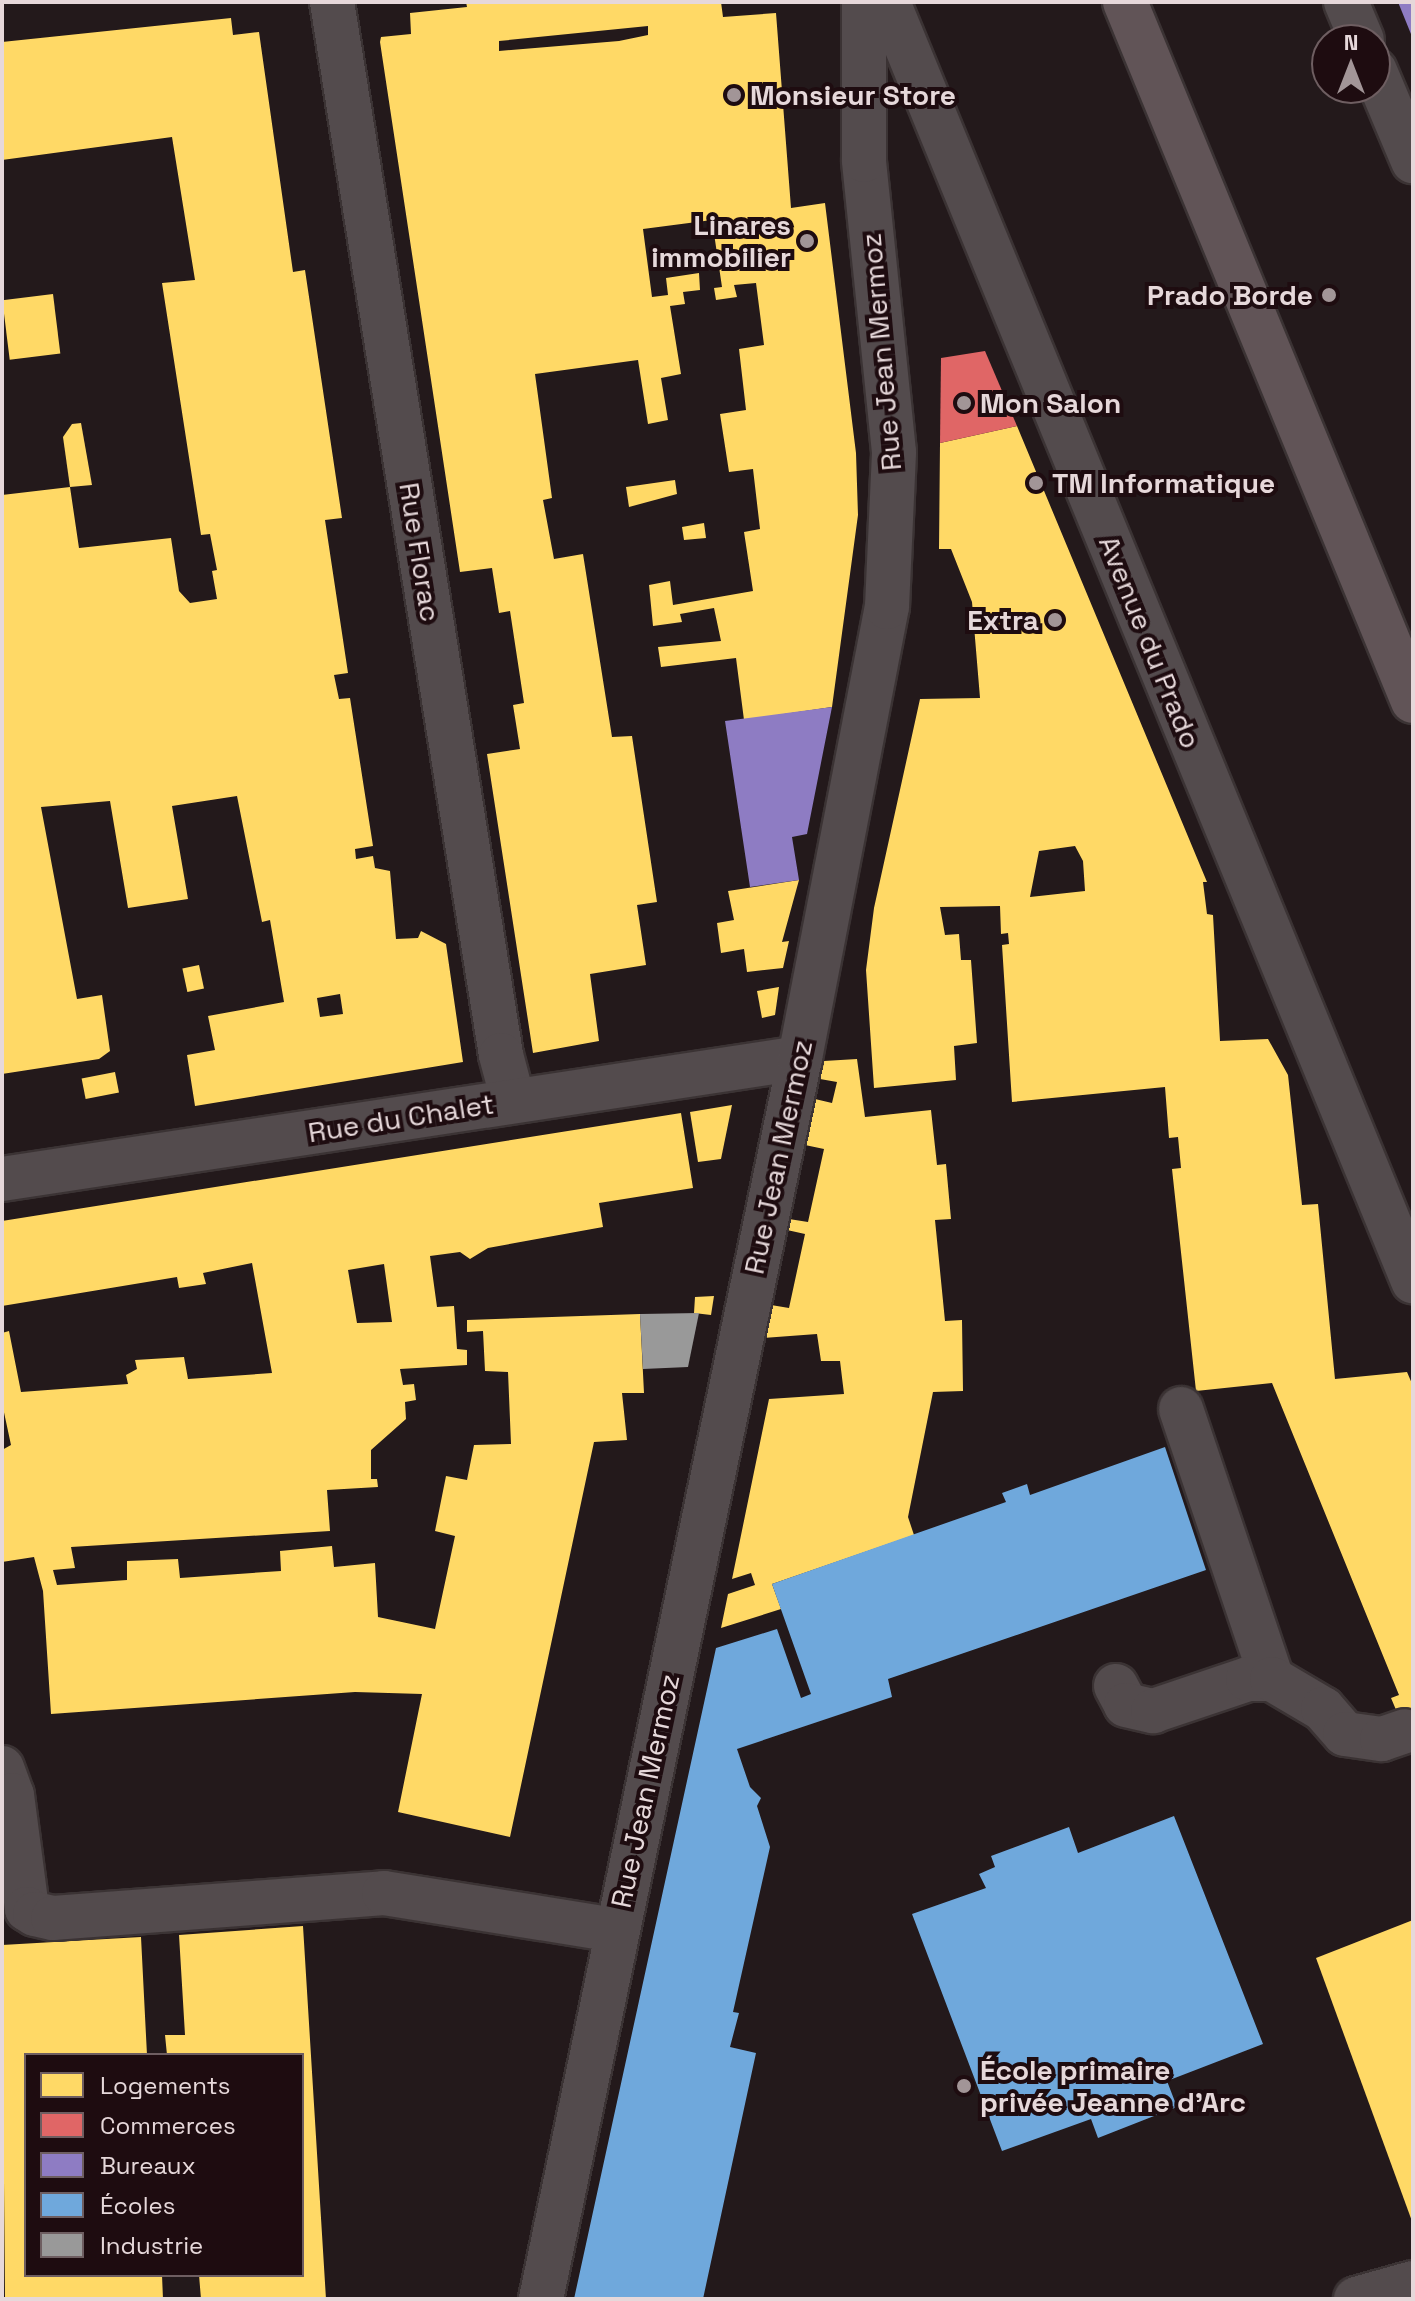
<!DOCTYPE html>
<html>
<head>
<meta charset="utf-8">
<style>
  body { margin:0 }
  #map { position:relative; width:1415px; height:2301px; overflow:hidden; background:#23191b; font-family:"Space Grotesk",sans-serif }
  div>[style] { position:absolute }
  .homes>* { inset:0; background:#ffd966; transform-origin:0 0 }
  .shops>* { inset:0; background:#e06666 }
  .offices>* { inset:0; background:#8e7cc3 }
  .schools>* { inset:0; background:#6fa8dc }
  .industry>* { inset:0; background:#999 }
  .roads { filter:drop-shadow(2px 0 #3b3334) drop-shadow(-2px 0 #3b3334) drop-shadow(0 2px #3b3334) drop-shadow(0 -2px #3b3334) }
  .minor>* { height:44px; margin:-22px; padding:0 22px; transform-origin:22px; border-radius:22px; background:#534b4d }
  .major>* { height:44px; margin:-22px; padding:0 22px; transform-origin:22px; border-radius:22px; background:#615457 }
  .dots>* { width:22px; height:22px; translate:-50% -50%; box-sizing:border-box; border:4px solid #1e0c10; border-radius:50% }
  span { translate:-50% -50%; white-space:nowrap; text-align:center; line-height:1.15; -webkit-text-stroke:8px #1e0c10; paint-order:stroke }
  .poi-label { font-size:28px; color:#e6d8da; font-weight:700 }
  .left { translate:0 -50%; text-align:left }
  .right { translate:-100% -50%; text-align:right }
  .street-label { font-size:28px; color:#e6d8da }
  .frame { position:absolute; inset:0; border:4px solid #e6d8da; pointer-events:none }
  .legend { position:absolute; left:24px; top:2053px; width:280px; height:224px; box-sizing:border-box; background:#1e0c10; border:2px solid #6e5e61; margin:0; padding:10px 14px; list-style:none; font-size:24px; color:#e6d8da }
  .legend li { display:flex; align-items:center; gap:16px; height:40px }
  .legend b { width:40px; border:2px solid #6e5e61 }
  .north { position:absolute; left:1311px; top:24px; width:80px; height:80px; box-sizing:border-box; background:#1e0c10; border:2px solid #6e5e61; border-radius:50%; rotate:0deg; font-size:22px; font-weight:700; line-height:32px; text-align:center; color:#e6d8da }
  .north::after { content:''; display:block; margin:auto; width:28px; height:36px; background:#a29597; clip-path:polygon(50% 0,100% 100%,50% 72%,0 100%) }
</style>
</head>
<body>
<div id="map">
  <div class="homes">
    <i style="clip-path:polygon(evenodd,466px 2px,721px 2px,723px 17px,776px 13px,791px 208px,825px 203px,856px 453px,858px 515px,832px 707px,744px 720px,736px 658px,661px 667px,658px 647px,721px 641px,714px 608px,680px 614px,682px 622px,653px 626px,649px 585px,670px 581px,673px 605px,753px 591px,744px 532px,760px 529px,753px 469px,729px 472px,720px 414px,746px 410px,739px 349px,764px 345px,756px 283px,734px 285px,737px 297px,716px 300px,714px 288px,722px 287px,712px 220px,643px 229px,652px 297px,668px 295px,666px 278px,699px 273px,700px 290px,683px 292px,685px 304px,670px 306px,681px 374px,661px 378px,668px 420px,648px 424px,638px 360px,535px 374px,552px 498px,543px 500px,554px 559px,583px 554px,612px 737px,632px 736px,657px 902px,637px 905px,646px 965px,590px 974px,599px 1041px,533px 1053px,487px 754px,520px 749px,513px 705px,524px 703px,510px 611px,499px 613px,492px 568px,460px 572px,380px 42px,381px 37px,411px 34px,410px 13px,467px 7px,466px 2px,648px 26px,648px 35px,619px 41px,499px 51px,499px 41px,648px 26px)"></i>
    <i style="clip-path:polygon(evenodd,231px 18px,233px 35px,259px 32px,293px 272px,305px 270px,342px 518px,325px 520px,348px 673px,334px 675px,339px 699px,350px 698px,373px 846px,355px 849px,356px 859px,373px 856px,375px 868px,390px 871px,396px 939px,418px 938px,421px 931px,446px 944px,463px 1062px,195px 1106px,187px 1055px,215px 1050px,208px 1016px,284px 1002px,270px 920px,262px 922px,237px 796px,172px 806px,188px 899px,128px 908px,110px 801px,41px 807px,77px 999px,102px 995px,110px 1051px,99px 1059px,2px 1074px,2px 495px,70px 487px,79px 548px,171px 538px,179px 591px,190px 603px,217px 599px,212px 571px,217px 570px,210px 534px,201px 535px,162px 283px,195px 280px,172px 137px,2px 160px,2px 42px,231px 18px,340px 994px,343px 1014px,320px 1017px,317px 998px,340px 994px)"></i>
    <i style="left:53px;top:294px;width:60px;height:51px;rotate:83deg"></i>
    <i style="clip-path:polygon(81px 423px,92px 485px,70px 487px,63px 437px,72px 424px)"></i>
    <i style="clip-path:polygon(evenodd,1017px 426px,1207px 882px,1203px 882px,1207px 914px,1213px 915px,1220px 1041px,1268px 1039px,1288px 1075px,1302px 1205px,1318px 1204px,1335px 1379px,1407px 1372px,1413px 1386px,1413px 1750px,1391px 1698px,1399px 1695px,1272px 1383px,1196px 1391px,1172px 1169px,1181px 1168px,1178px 1137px,1169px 1138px,1165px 1087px,1012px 1102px,1002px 945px,1009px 944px,1008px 933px,1001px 934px,1000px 906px,940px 907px,945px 935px,959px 934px,961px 960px,971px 960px,977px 1043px,954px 1046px,956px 1080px,874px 1088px,866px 970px,874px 908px,920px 699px,980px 698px,972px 602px,951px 549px,939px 549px,940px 443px,1017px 426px,1075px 846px,1083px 861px,1085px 891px,1030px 897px,1039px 851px,1075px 846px)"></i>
    <i style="clip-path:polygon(675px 480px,677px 494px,629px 507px,626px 487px)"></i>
    <i style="clip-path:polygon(704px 523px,706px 538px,684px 540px,682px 527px)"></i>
    <i style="clip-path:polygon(799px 880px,782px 942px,789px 941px,783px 968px,747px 972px,744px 949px,721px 953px,717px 923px,734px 920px,728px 891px)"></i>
    <i style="left:199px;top:965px;width:24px;height:17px;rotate:78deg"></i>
    <i style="clip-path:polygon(779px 987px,775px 1015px,762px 1018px,757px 991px)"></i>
    <i style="clip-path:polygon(857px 1059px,865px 1117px,931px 1110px,937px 1165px,946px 1164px,951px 1219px,935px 1220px,945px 1321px,962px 1320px,963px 1391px,933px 1392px,908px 1517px,914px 1535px,772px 1584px,781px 1609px,721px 1628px,728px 1594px,755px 1585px,751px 1573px,732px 1579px,769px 1399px,844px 1394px,840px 1361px,821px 1361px,817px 1334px,763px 1338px,771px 1305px,789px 1308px,805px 1234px,787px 1230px,789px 1219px,808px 1222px,824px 1149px,805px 1145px,815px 1099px,832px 1103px,837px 1082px,820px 1079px,824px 1061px)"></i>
    <i style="left:115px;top:1072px;width:21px;height:34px;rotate:79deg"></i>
    <i style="clip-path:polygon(732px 1105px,721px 1159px,698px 1162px,690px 1112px)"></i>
    <i style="clip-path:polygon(evenodd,681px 1113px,693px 1188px,599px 1203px,603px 1227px,488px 1248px,470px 1259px,460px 1252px,430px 1256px,437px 1307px,454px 1306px,457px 1349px,467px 1350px,467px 1365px,400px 1369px,403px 1385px,414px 1384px,416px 1400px,405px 1402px,406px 1419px,371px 1450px,371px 1479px,377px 1479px,378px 1487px,327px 1490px,330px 1531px,71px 1547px,75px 1568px,53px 1570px,57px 1585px,127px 1580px,127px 1561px,178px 1559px,180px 1578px,281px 1571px,280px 1551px,332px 1546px,334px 1567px,375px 1563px,378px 1617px,435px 1629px,455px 1536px,435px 1531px,446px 1476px,467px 1480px,474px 1445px,511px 1444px,508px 1372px,485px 1371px,483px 1331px,467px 1332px,467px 1320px,640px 1314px,644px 1393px,622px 1393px,627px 1440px,594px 1442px,510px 1837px,398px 1812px,422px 1694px,355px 1692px,51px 1714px,43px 1591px,34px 1557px,2px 1562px,2px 1450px,11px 1445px,2px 1403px,2px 1333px,9px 1331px,21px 1392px,128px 1384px,126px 1375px,137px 1369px,135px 1360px,184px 1357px,188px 1379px,272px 1373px,252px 1263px,203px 1273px,206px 1284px,179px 1288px,177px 1277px,2px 1306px,2px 1221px,681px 1113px,384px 1264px,392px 1322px,357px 1323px,348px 1270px,384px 1264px)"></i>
    <i style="clip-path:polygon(714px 1296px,711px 1315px,694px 1313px,695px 1297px)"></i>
    <i style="clip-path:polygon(1413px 1920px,1413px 2224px,1316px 1958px)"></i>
    <i style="clip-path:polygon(303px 1926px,326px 2299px,201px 2299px,199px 2275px,302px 2275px,302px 2055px,167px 2055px,165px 2035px,185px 2035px,179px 1935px)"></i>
    <i style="clip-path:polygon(141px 1937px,147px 2055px,26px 2055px,26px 2275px,162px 2275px,163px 2299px,5px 2299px,2px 1945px)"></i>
  </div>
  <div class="shops">
    <i style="clip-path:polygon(985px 351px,1017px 426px,940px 443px,941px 358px)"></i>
  </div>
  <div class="offices">
    <i style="clip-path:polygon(1398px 2px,1413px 2px,1413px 39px)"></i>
    <i style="clip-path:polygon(832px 707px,807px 834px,792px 837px,799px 880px,750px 887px,725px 721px)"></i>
  </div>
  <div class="schools">
    <i style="clip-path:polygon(1165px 1447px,1206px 1570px,888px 1679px,892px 1697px,737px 1749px,750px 1787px,761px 1798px,757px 1806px,770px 1847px,733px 2012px,739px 2013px,730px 2047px,756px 2053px,703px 2299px,574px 2299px,716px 1648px,777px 1629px,801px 1698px,811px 1694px,772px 1584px,1006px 1502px,1002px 1493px,1027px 1484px,1030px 1495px)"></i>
    <i style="clip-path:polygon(1174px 1816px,1263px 2044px,1167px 2081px,1177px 2107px,1098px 2138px,1091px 2119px,1002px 2151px,912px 1914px,986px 1888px,979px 1874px,995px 1867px,991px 1856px,1069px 1827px,1078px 1853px)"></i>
  </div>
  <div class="industry">
    <i style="clip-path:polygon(699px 1313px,688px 1367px,643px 1369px,640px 1314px)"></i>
  </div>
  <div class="roads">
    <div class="minor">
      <i style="left:332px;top:2px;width:1066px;rotate:80.88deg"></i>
      <i style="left:501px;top:1055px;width:47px;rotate:75.1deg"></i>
      <i style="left:888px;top:2px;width:1383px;rotate:67.68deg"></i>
      <i style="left:1346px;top:2px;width:41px;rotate:67.2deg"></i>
      <i style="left:1375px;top:71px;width:98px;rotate:67.1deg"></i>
      <i style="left:2px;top:1179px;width:807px;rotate:-8.62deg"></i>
      <i style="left:1181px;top:1409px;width:285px;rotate:71.4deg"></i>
      <i style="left:1116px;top:1686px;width:21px;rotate:62deg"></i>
      <i style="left:1126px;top:1705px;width:28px;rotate:13deg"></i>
      <i style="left:1153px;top:1711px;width:100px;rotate:-18.6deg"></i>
      <i style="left:1248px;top:1679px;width:24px"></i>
      <i style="left:1272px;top:1679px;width:59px;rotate:30.5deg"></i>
      <i style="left:1323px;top:1709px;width:33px;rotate:49deg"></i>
      <i style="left:1345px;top:1734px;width:37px;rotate:8deg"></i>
      <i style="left:1382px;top:1739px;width:24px;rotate:-19deg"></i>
      <i style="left:2px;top:1768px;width:29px;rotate:70deg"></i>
      <i style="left:12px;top:1795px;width:115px;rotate:82.5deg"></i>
      <i style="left:27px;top:1909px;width:9px;rotate:32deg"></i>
      <i style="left:35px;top:1914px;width:18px;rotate:13deg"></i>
      <i style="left:53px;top:1918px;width:332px;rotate:-4.3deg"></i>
      <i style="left:384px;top:1893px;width:235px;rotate:9.1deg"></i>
      <i style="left:541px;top:2299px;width:1268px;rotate:-78.21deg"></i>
      <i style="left:800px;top:1058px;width:459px;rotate:-79.1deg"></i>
      <i style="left:887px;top:607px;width:155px;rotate:-87.4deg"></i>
      <i style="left:894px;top:452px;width:294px;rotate:-95.9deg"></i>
      <i style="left:864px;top:160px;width:158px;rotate:-90deg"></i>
      <i style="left:1356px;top:2299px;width:59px;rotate:-15.7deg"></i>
    </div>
    <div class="major">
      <i style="left:1125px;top:2px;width:756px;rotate:67.61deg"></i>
    </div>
  </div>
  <div class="dots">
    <i style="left:734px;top:95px;background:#a29597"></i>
    <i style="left:807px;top:241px;background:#a29597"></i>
    <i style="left:1329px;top:295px;background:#a29597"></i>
    <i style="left:964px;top:403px;background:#a29597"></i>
    <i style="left:1036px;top:483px;background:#a29597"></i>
    <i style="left:1055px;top:620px;background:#a29597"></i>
    <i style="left:964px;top:2086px;background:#a29597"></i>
  </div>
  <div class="poi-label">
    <span class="left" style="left:750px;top:95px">Monsieur Store</span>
    <span class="right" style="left:791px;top:241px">Linares<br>immobilier</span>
    <span class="right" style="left:1313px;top:295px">Prado Borde</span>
    <span class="left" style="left:980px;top:403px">Mon Salon</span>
    <span class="left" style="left:1052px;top:483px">TM Informatique</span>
    <span class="right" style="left:1039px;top:620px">Extra</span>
    <span class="left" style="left:980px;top:2086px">École primaire<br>privée Jeanne d'Arc</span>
  </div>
  <div class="street-label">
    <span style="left:881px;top:352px;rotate:-95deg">Rue Jean Mermoz</span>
    <span style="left:420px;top:552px;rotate:81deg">Rue Florac</span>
    <span style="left:1150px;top:642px;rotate:68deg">Avenue du Prado</span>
    <span style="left:401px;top:1118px;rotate:-9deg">Rue du Chalet</span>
    <span style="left:778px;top:1157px;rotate:-78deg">Rue Jean Mermoz</span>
    <span style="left:645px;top:1791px;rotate:-78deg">Rue Jean Mermoz</span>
  </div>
  <div class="frame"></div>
  <ul class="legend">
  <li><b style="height:22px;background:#ffd966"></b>Logements</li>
  <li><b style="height:22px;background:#e06666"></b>Commerces</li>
  <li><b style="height:22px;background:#8e7cc3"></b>Bureaux</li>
  <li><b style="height:22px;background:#6fa8dc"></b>Écoles</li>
  <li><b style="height:22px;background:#999"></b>Industrie</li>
  </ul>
  <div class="north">N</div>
</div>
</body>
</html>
